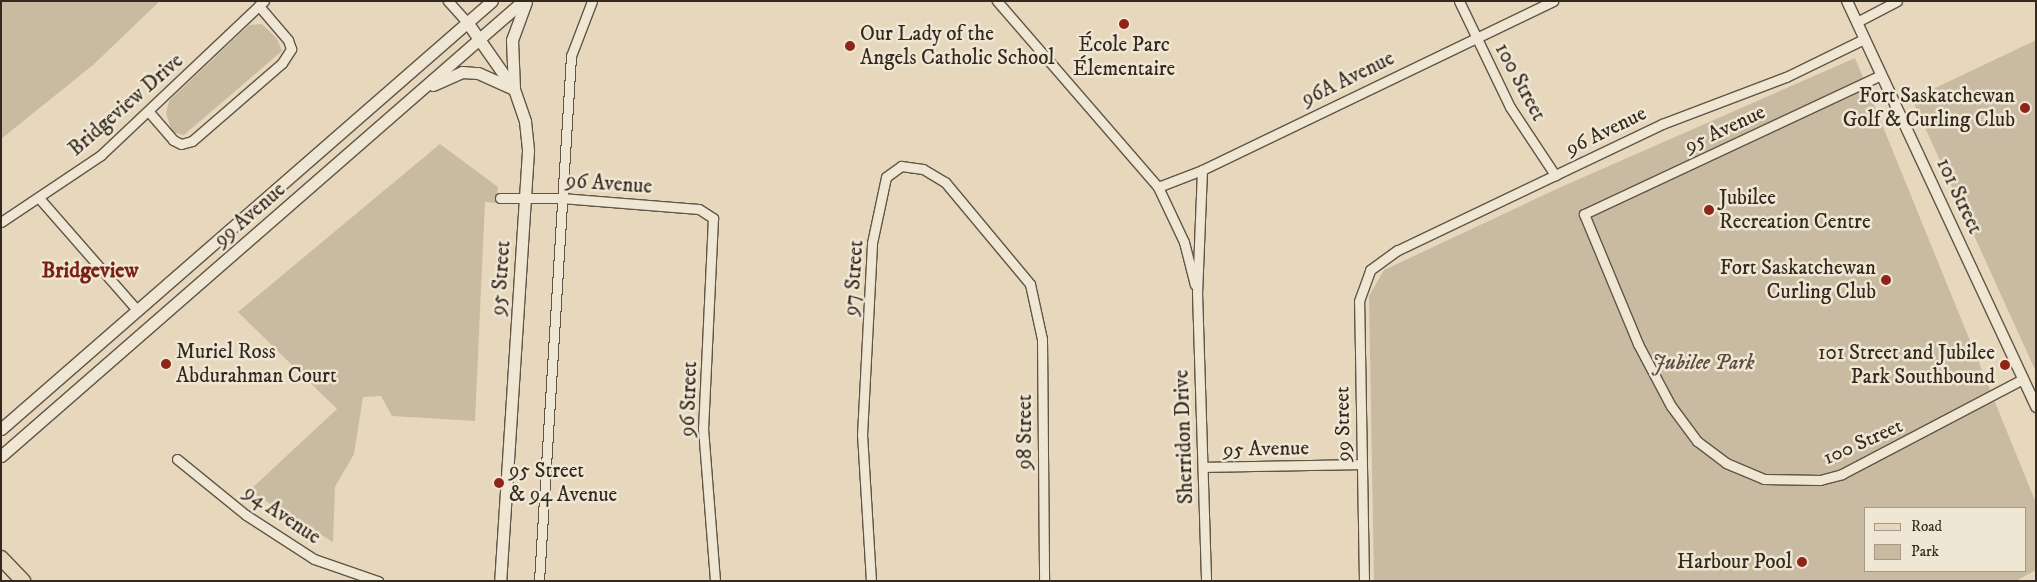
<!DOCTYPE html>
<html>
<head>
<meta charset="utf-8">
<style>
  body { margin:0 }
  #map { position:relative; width:2037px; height:582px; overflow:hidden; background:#e7d8bd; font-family:"IM FELL DW Pica",serif }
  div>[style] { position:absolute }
  .green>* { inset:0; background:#c9baa2 }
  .roads { filter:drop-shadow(1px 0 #615546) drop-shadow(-1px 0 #615546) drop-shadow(0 1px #615546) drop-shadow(0 -1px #615546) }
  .minor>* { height:9px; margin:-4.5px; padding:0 4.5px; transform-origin:4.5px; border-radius:4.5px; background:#efe6d4 }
  .tertiary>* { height:10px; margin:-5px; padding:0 5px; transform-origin:5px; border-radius:5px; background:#efe6d4 }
  .secondary>* { height:11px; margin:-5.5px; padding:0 5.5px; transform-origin:5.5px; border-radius:5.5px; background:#efe6d4 }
  .primary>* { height:14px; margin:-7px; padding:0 7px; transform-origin:7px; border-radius:7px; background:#e7d8bd }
  .dots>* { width:14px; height:14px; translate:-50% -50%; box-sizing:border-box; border:2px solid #efe6d4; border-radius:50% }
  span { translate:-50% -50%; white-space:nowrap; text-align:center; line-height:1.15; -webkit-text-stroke:5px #efe6d4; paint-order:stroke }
  .poi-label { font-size:21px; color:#34291f }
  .left { translate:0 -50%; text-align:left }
  .right { translate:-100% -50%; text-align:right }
  .street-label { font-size:21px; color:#34291f }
  .park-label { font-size:21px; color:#594d40; font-style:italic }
  .neighbourhood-label { font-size:22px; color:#7a1f14; font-weight:700 }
  .frame { position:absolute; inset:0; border:2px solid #34291f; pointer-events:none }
  .legend { position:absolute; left:1864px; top:507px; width:162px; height:65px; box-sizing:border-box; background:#efe6d4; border:1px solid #a49a8c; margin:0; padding:6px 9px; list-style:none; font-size:15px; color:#34291f }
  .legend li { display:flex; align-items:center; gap:10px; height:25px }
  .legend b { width:25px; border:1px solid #a49a8c }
</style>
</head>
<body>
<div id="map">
  <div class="green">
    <i style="clip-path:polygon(1px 1px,160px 1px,93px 65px,1px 139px)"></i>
    <i style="clip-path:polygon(262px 24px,277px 39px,282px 51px,184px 135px,172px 132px,166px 113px,169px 101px,249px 25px)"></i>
    <i style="clip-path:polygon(2036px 40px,2036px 372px,1912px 99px)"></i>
    <i style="clip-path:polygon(evenodd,1855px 58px,2036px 503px,2036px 570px,2016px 581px,1374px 581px,1369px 296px,1384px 270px,1561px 187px,1855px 58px,1866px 508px,2026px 508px,2026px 571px,1866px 571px,1866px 508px)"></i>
    <i style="clip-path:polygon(440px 144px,498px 187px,496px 203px,485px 202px,475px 421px,392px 416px,381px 396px,363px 397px,354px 454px,335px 487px,333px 542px,249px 491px,337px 409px,238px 312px)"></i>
  </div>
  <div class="roads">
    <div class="minor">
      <i style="left:448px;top:1px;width:28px;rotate:48deg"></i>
      <i style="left:997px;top:1px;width:246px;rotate:49.1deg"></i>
      <i style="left:1158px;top:187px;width:61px;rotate:64.7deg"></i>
      <i style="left:1184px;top:242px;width:44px;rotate:75.7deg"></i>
      <i style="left:1459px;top:1px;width:118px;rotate:64.3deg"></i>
      <i style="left:1510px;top:107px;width:82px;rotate:56.5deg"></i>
      <i style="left:1857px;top:22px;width:45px;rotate:-27.7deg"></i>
      <i style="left:1881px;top:75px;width:328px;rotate:154.9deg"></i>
      <i style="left:1584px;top:214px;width:141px;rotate:67.4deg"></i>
      <i style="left:1638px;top:344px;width:70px;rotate:62deg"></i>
      <i style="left:1671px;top:406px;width:44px;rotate:53.4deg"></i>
      <i style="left:1697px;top:441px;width:36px;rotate:37deg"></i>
      <i style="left:1726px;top:463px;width:41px;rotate:22.8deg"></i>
      <i style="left:1764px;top:479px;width:56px;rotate:1deg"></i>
      <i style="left:1820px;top:480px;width:23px;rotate:-15deg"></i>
      <i style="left:1842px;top:474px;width:204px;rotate:-27.7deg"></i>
      <i style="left:149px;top:112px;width:37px;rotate:49deg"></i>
      <i style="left:173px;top:140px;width:9px;rotate:27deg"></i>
      <i style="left:181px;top:144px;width:11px;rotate:-15deg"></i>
      <i style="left:192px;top:141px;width:119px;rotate:-40.9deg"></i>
      <i style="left:282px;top:63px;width:17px;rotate:-57deg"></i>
      <i style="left:291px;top:49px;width:9px;rotate:-108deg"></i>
      <i style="left:288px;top:40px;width:45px;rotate:-130.5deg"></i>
      <i style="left:1202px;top:170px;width:122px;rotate:92.3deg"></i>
      <i style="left:1197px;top:292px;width:289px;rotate:88.2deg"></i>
      <i style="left:1158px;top:187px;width:47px;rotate:-21.1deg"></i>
      <i style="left:1202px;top:170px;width:390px;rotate:-25.7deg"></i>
      <i style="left:39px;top:198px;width:149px;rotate:48.8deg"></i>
      <i style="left:500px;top:198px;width:61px"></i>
      <i style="left:561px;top:198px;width:138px;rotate:4.6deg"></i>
      <i style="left:699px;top:209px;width:17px;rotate:33deg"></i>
      <i style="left:713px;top:218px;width:210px;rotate:92.7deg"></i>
      <i style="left:703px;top:428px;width:153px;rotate:85.5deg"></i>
      <i style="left:1px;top:222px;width:120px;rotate:-33.8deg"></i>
      <i style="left:101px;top:155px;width:224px;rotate:-43.4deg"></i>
      <i style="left:177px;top:459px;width:89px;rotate:39.1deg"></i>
      <i style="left:246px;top:515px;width:81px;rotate:32.9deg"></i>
      <i style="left:314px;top:559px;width:68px;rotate:19deg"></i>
      <i style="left:1203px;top:467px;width:158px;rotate:-1.1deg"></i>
      <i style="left:539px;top:581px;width:526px;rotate:-86.51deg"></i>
      <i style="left:571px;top:56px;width:59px;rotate:-69.1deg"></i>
      <i style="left:871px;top:581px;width:146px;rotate:-93.5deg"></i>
      <i style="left:862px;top:435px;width:192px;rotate:-87deg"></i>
      <i style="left:872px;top:243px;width:67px;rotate:-78deg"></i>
      <i style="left:886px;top:177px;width:19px;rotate:-36deg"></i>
      <i style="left:901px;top:166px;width:22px;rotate:8deg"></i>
      <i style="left:923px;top:169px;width:26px;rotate:31deg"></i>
      <i style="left:945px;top:182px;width:133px;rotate:50.2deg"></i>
      <i style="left:1030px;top:284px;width:56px;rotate:77.7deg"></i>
      <i style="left:1042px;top:339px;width:242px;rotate:89.5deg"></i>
      <i style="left:1364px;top:581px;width:280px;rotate:-91deg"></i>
      <i style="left:1359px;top:301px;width:33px;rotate:-70deg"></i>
      <i style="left:1370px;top:270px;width:34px;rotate:-36deg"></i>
      <i style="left:1398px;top:250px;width:293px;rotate:-25.5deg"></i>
      <i style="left:1662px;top:124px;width:133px;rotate:-20.8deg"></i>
      <i style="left:1786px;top:77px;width:87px;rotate:-26deg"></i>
    </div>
    <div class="tertiary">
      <i style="left:1847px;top:1px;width:448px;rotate:65deg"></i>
    </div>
    <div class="secondary">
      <i style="left:467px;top:22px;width:82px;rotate:55deg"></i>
      <i style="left:514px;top:89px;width:34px;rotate:71deg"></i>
      <i style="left:525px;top:121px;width:30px;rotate:84deg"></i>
      <i style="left:528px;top:151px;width:431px;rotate:93.7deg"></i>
      <i style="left:433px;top:85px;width:32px;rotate:-24deg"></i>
      <i style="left:462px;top:72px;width:16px;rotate:4deg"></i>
      <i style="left:478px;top:73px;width:39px;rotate:24deg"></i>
      <i style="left:514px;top:88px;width:48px;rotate:-92.4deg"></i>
      <i style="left:512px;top:40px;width:40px;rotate:-69.8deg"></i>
      <i style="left:1px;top:429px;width:651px;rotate:-41.08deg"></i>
      <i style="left:1px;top:456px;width:692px;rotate:-41.08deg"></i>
    </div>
    <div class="primary">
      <i style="left:1px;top:558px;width:32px;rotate:46deg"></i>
    </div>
  </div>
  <div class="dots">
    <i style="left:1124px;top:24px;background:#8f2418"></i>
    <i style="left:850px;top:46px;background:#8f2418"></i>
    <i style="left:2025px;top:108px;background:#8f2418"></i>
    <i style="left:1709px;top:210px;background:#8f2418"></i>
    <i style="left:1886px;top:280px;background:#8f2418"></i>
    <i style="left:166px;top:364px;background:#8f2418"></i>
    <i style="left:2005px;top:365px;background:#8f2418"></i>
    <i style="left:499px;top:483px;background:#8f2418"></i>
    <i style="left:1802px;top:562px;background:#8f2418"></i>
  </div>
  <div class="poi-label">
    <span class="left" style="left:860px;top:46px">Our Lady of the<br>Angels Catholic School</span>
    <span style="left:1124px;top:57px">École Parc<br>Élementaire</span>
    <span class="right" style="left:2015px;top:108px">Fort Saskatchewan<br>Golf &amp; Curling Club</span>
    <span class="left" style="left:1719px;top:210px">Jubilee<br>Recreation Centre</span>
    <span class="right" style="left:1876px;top:280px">Fort Saskatchewan<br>Curling Club</span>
    <span class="left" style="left:176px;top:364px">Muriel Ross<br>Abdurahman Court</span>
    <span class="right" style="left:1995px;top:365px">101 Street and Jubilee<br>Park Southbound</span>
    <span class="left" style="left:509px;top:483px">95 Street<br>&amp; 94 Avenue</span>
    <span class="right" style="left:1792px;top:562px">Harbour Pool</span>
  </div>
  <div class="street-label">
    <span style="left:1348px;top:79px;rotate:-26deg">96A Avenue</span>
    <span style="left:1520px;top:82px;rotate:62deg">100 Street</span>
    <span style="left:126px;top:105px;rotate:-41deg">Bridgeview Drive</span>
    <span style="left:1725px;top:129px;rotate:-25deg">95 Avenue</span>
    <span style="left:1606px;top:131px;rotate:-26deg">96 Avenue</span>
    <span style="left:609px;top:184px;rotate:4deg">96 Avenue</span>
    <span style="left:1959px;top:196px;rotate:65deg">101 Street</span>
    <span style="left:250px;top:215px;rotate:-41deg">99 Avenue</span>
    <span style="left:501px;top:278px;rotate:-86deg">95 Street</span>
    <span style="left:854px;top:278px;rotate:-86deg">97 Street</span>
    <span style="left:689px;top:399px;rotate:-88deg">96 Street</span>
    <span style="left:1343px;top:424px;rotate:-91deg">99 Street</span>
    <span style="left:1025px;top:432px;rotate:-90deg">98 Street</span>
    <span style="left:1184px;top:437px;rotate:-92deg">Sherridon Drive</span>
    <span style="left:1863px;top:442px;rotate:-24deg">100 Street</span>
    <span style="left:1266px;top:449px;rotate:-1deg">95 Avenue</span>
    <span style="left:282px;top:515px;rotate:34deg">94 Avenue</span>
  </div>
  <div class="park-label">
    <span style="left:1703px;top:363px">Jubilee Park</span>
  </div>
  <div class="neighbourhood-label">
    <span style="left:90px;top:271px">Bridgeview</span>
  </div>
  <div class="frame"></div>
  <ul class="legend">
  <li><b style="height:6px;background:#e7d8bd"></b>Road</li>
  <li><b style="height:14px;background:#c9baa2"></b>Park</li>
  </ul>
</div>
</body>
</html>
